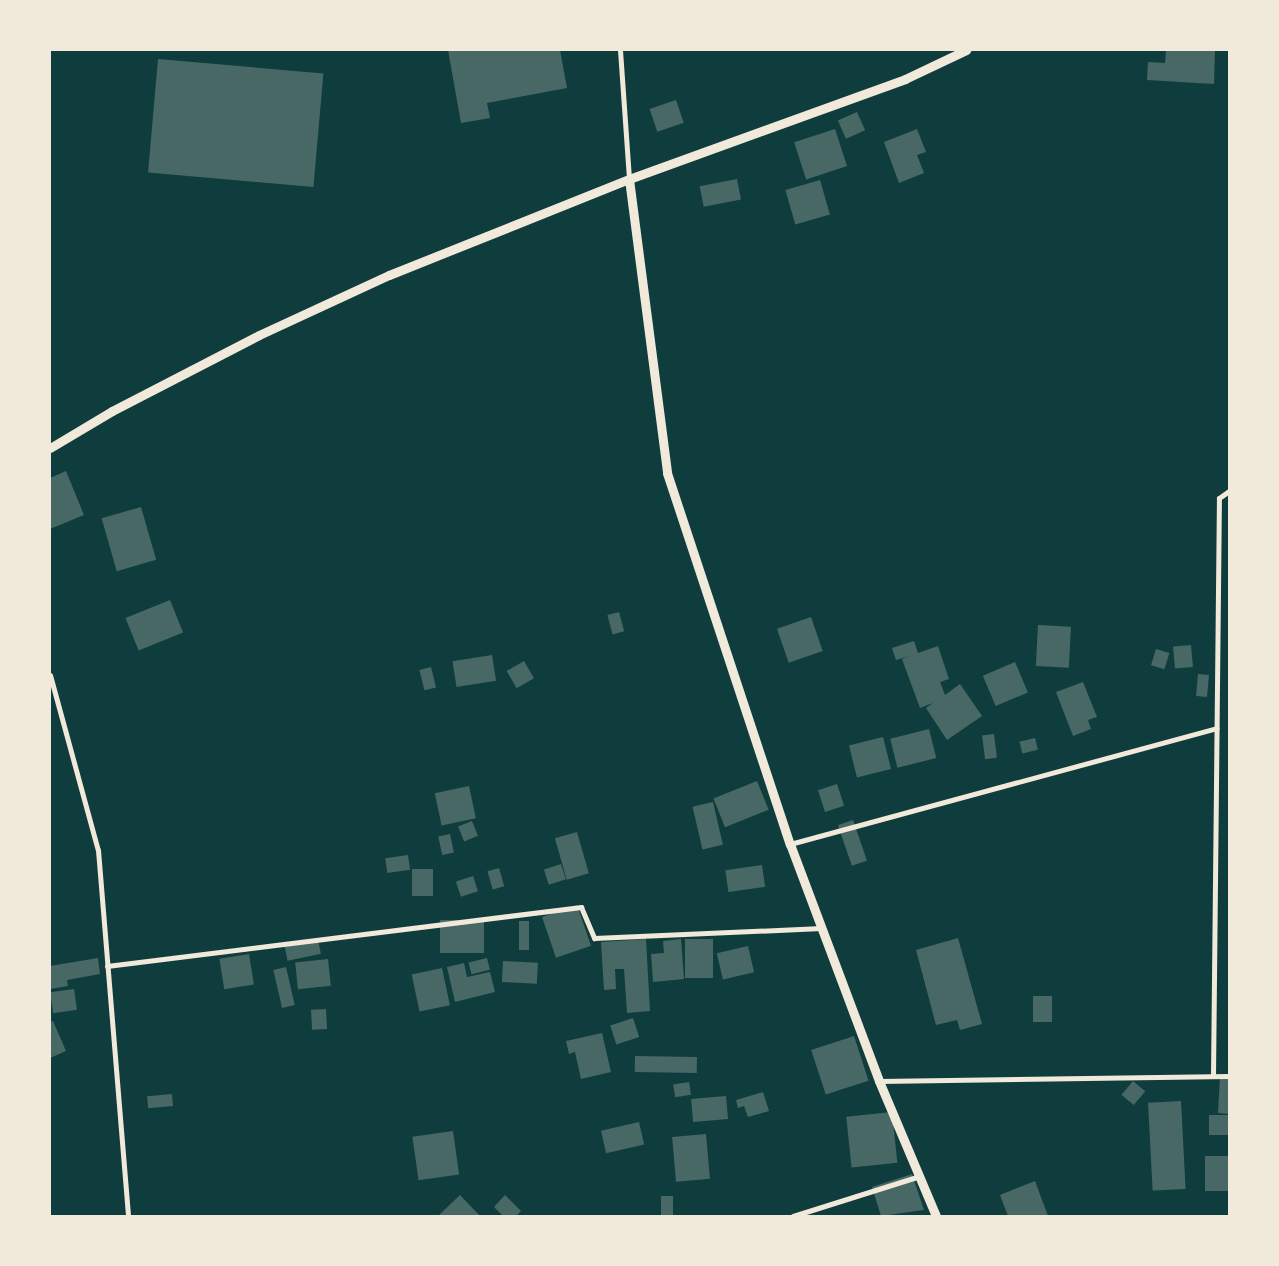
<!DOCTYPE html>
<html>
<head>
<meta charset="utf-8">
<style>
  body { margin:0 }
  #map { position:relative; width:1279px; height:1266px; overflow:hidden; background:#0f3d3e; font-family:"Source Sans 3",sans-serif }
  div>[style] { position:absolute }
  .building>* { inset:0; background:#486865; transform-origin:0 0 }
  .minor>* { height:5px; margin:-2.5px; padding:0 2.5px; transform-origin:2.5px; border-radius:2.5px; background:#f1e9da }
  .tertiary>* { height:9px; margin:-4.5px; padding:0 4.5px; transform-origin:4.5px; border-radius:4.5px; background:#f1e9da }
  span { translate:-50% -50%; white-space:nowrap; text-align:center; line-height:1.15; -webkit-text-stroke:5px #f1e9da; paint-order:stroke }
  .frame { position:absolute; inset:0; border:51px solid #f1e9da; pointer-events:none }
</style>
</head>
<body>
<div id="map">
  <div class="building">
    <i style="clip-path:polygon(448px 50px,560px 50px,567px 88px,487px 103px,490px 118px,461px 123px)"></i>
    <i style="clip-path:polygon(1166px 50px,1215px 50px,1214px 84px,1147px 80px,1148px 62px,1165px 63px)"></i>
    <i style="left:158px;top:59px;width:166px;height:114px;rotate:5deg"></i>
    <i style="left:676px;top:100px;width:24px;height:28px;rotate:71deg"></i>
    <i style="left:857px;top:112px;width:20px;height:21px;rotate:66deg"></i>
    <i style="left:835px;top:129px;width:39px;height:43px;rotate:72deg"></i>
    <i style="clip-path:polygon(917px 129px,926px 152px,917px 155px,924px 173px,899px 183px,884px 142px)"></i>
    <i style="left:737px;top:179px;width:21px;height:38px;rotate:79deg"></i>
    <i style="left:820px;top:180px;width:36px;height:36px;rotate:74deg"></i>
    <i style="clip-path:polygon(66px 471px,84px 515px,50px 529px,50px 478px)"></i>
    <i style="left:141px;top:507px;width:55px;height:41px;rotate:74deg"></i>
    <i style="left:170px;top:600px;width:35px;height:48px;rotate:68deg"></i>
    <i style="left:619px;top:612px;width:20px;height:12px;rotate:75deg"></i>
    <i style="left:811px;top:617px;width:36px;height:36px;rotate:71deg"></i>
    <i style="left:1038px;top:625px;width:33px;height:41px;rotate:3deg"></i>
    <i style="clip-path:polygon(914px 641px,918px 653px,938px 646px,949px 679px,940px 682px,945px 695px,960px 684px,982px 716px,947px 740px,926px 708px,933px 703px,920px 708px,902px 659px,910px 656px,896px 660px,892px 648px)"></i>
    <i style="left:1191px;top:645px;width:22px;height:18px;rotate:85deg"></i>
    <i style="left:1156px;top:649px;width:14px;height:17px;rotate:17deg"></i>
    <i style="left:492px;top:655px;width:26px;height:40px;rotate:81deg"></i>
    <i style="left:524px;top:661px;width:20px;height:20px;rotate:60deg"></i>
    <i style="left:1015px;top:662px;width:33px;height:35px;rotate:67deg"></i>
    <i style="left:431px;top:667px;width:21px;height:12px;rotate:76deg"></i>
    <i style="left:1198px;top:674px;width:11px;height:22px;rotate:5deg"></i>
    <i style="clip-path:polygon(1083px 682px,1097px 717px,1088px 720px,1091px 729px,1073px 736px,1056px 692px)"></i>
    <i style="left:929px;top:729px;width:30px;height:40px;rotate:76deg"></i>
    <i style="left:994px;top:734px;width:24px;height:12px;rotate:83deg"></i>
    <i style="left:883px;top:737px;width:33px;height:35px;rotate:76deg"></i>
    <i style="left:1035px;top:738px;width:12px;height:16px;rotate:76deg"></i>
    <i style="left:757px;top:781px;width:31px;height:47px;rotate:68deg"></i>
    <i style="left:837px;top:784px;width:23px;height:20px;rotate:72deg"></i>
    <i style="left:469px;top:786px;width:33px;height:35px;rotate:78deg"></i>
    <i style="left:713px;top:802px;width:44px;height:21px;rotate:77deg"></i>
    <i style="left:853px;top:820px;width:43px;height:16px;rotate:71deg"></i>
    <i style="left:472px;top:821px;width:16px;height:15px;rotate:68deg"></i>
    <i style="left:577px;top:832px;width:43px;height:23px;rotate:74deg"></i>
    <i style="left:450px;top:834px;width:19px;height:12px;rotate:78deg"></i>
    <i style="left:408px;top:855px;width:15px;height:23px;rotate:82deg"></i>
    <i style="left:561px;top:864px;width:16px;height:18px;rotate:72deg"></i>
    <i style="left:762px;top:865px;width:22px;height:37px;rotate:82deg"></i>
    <i style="left:499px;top:868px;width:19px;height:12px;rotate:74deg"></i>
    <i style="left:412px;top:869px;width:21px;height:27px"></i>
    <i style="left:473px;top:876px;width:16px;height:18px;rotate:72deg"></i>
    <i style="left:577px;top:905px;width:43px;height:37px;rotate:71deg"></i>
    <i style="left:484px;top:920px;width:33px;height:44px;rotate:90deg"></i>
    <i style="left:519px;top:921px;width:10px;height:29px"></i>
    <i style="clip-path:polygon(958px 938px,982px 1024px,960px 1030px,957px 1020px,936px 1025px,916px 950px)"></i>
    <i style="clip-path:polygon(646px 939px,650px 1011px,627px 1013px,624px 969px,615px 969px,616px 989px,604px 990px,601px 942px)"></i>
    <i style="clip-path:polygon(681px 939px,684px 979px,653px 982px,651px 954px,664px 953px,663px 941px)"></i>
    <i style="left:685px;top:939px;width:28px;height:39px"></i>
    <i style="left:318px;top:940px;width:14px;height:34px;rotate:78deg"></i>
    <i style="left:748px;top:946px;width:27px;height:32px;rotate:77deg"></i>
    <i style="left:249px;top:954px;width:31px;height:30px;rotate:81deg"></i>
    <i style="clip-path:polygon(98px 958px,100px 974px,67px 980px,68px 986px,50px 989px,50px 966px)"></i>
    <i style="left:487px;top:958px;width:12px;height:19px;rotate:76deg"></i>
    <i style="left:328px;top:959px;width:27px;height:33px;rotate:84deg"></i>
    <i style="left:503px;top:961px;width:35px;height:21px;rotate:3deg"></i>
    <i style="clip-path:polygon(464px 963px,467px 977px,490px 972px,495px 992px,455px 1002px,447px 967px)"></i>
    <i style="left:286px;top:967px;width:39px;height:13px;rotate:77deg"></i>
    <i style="left:442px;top:968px;width:38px;height:31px;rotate:78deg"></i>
    <i style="left:74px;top:989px;width:21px;height:24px;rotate:82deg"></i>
    <i style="left:1033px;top:996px;width:19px;height:26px"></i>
    <i style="left:326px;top:1009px;width:20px;height:15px;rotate:87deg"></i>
    <i style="left:633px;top:1018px;width:20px;height:24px;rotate:72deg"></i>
    <i style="clip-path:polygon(53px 1021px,66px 1051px,50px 1058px,50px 1022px)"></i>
    <i style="clip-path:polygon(602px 1033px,611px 1072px,581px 1079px,575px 1052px,569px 1054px,566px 1041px)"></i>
    <i style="left:854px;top:1036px;width:47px;height:45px;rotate:72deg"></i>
    <i style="left:635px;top:1056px;width:62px;height:16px;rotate:1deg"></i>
    <i style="clip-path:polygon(1220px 1076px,1229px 1077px,1229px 1114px,1218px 1113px)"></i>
    <i style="left:1133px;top:1081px;width:16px;height:18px;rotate:40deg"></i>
    <i style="left:689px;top:1082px;width:13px;height:16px;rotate:81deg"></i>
    <i style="clip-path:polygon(763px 1092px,769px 1111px,748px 1117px,744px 1106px,738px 1108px,736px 1100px)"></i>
    <i style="left:172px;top:1094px;width:12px;height:25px;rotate:85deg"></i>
    <i style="left:726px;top:1096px;width:23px;height:35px;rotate:85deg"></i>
    <i style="left:1181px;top:1101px;width:88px;height:33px;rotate:87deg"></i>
    <i style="left:892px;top:1112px;width:51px;height:46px;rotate:84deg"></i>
    <i style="left:1229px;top:1115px;width:20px;height:20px;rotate:90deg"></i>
    <i style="left:639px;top:1122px;width:23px;height:39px;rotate:77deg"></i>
    <i style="left:453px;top:1131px;width:44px;height:41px;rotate:82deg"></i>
    <i style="left:706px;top:1134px;width:45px;height:34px;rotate:85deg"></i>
    <i style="left:1205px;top:1156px;width:24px;height:35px"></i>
    <i style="clip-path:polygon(912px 1174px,924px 1210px,881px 1216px,872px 1187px)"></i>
    <i style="clip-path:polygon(1035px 1181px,1048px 1216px,1008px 1216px,1000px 1195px)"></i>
    <i style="clip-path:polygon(460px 1195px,480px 1216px,438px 1216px)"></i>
    <i style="clip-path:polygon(505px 1195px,521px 1211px,516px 1216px,503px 1216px,494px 1207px)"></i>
    <i style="left:661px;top:1196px;width:12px;height:20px"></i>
  </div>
  <div class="minor">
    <i style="left:620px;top:50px;width:129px;rotate:86deg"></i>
    <i style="left:50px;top:675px;width:181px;rotate:74.7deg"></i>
    <i style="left:98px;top:850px;width:367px;rotate:85.3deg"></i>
    <i style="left:790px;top:844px;width:442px;rotate:-15.2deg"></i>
    <i style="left:107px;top:966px;width:478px;rotate:-7.1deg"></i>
    <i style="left:581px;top:907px;width:34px;rotate:67deg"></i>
    <i style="left:594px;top:938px;width:228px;rotate:-2.5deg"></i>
    <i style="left:1213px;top:1076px;width:578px;rotate:-89.41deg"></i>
    <i style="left:1219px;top:498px;width:12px;rotate:-35deg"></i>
    <i style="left:879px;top:1081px;width:350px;rotate:-0.8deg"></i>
    <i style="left:793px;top:1216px;width:133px;rotate:-17.5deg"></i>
  </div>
  <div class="tertiary">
    <i style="left:629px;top:179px;width:296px;rotate:82.6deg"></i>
    <i style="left:667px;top:473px;width:391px;rotate:71.7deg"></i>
    <i style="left:790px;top:844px;width:253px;rotate:69.4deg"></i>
    <i style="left:879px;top:1081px;width:147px;rotate:67.1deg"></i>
    <i style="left:50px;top:448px;width:72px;rotate:-30.8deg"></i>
    <i style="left:112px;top:411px;width:165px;rotate:-27.3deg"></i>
    <i style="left:259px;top:335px;width:143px;rotate:-24.8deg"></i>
    <i style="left:389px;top:275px;width:258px;rotate:-21.8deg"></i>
    <i style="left:629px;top:179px;width:294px;rotate:-19.9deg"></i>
    <i style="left:905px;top:79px;width:68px;rotate:-25.4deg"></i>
  </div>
  <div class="frame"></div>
</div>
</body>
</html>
